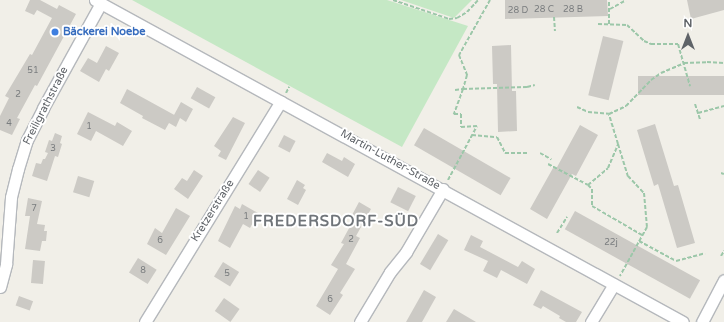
<!DOCTYPE html>
<html>
<head>
<meta charset="utf-8">
<style>
  body { margin:0 }
  #map { position:relative; width:724px; height:322px; overflow:hidden; background:#f1efe8; font-family:"Varela Round",sans-serif }
  div>[style] { position:absolute }
  .green>* { inset:0; background:#c5e8c5 }
  .building>* { inset:0; background:#cccac5; transform-origin:0 0 }
  .path>* { height:2px; margin-top:-1px; transform-origin:0; background:repeating-linear-gradient(90deg,#9cc7a9 0 4px,transparent 0 6px) }
  .roads { filter:drop-shadow(1px 0 #b5b8bc) drop-shadow(-1px 0 #b5b8bc) drop-shadow(0 1px #b5b8bc) drop-shadow(0 -1px #b5b8bc) }
  .minor>* { height:11px; margin:-5.5px; padding:0 5.5px; transform-origin:5.5px; border-radius:5.5px; background:#fff }
  .dots>* { width:11px; height:11px; translate:-50% -50%; box-sizing:border-box; border:2px solid #fff; border-radius:50% }
  span { translate:-50% -50%; white-space:nowrap; text-align:center; line-height:1.15; -webkit-text-stroke:4px #fff; paint-order:stroke }
  .number-label { font-size:9px; color:#7a7d7f }
  .number-label span { -webkit-text-stroke-width:0 }
  .shop-label { font-size:11px; color:#366cbe; font-weight:700 }
  .left { translate:0 -50%; text-align:left }
  .street-label { font-size:11px; color:#5f6368 }
  .district-label { font-size:15px; color:#70757a; font-weight:700; letter-spacing:1px }
  .north { position:absolute; left:668px; top:16px; width:40px; height:40px; -webkit-text-stroke:3px #fff; paint-order:stroke; rotate:0deg; font-size:11px; font-weight:700; line-height:16px; text-align:center; color:#5f6368 }
  .north::after { content:''; display:block; margin:auto; width:14px; height:18px; background:#5f6368; clip-path:polygon(50% 0,100% 100%,50% 72%,0 100%) }
</style>
</head>
<body>
<div id="map">
  <div class="green">
    <i style="clip-path:polygon(132px 0,387px 0,468px 26px,402px 147px)"></i>
    <i style="clip-path:polygon(401px 0,472px 0,454px 18px)"></i>
  </div>
  <div class="building">
    <i style="clip-path:polygon(30px 0,40px 0,57px 9px,59px 5px,76px 14px,37px 86px,35px 85px,17px 118px,20px 119px,12px 135px,0 130px,0 116px,9px 98px,5px 96px,30px 54px,32px 55px,52px 18px,37px 10px,34px 15px,25px 11px)"></i>
    <i style="clip-path:polygon(505px 0,607px 0,608px 16px,505px 19px)"></i>
    <i style="clip-path:polygon(687px 0,724px 0,724px 10px,691px 19px)"></i>
    <i style="left:603px;top:36px;width:21px;height:61px;rotate:14deg"></i>
    <i style="clip-path:polygon(511px 45px,512px 91px,516px 91px,517px 131px,498px 132px,497px 84px,493px 84px,492px 46px)"></i>
    <i style="clip-path:polygon(106px 46px,119px 53px,109px 71px,106px 69px,99px 82px,80px 71px,88px 58px,97px 63px)"></i>
    <i style="left:724px;top:76px;width:19px;height:86px;rotate:90deg"></i>
    <i style="left:197px;top:87px;width:21px;height:13px;rotate:29deg"></i>
    <i style="clip-path:polygon(127px 89px,178px 117px,174px 115px,181px 102px,193px 109px,186px 122px,180px 118px,176px 127px,169px 123px,165px 130px,142px 118px,143px 116px,120px 103px)"></i>
    <i style="clip-path:polygon(88px 112px,115px 126px,117px 122px,132px 131px,123px 146px,96px 131px,91px 141px,77px 134px)"></i>
    <i style="clip-path:polygon(233px 117px,245px 123px,226px 160px,218px 156px,221px 151px,214px 146px)"></i>
    <i style="clip-path:polygon(655px 124px,674px 186px,678px 185px,695px 243px,677px 248px,658px 184px,654px 186px,637px 130px)"></i>
    <i style="clip-path:polygon(580px 125px,598px 135px,576px 176px,572px 174px,547px 219px,530px 209px,553px 168px,556px 169px)"></i>
    <i style="left:424px;top:128px;width:100px;height:20px;rotate:30deg"></i>
    <i style="clip-path:polygon(55px 133px,62px 136px,60px 143px,62px 144px,58px 157px,55px 156px,47px 181px,32px 176px,36px 163px,41px 164px,43px 159px,45px 159px,48px 153px,45px 152px,49px 140px,52px 141px)"></i>
    <i style="left:284px;top:135px;width:13px;height:13px;rotate:27deg"></i>
    <i style="clip-path:polygon(327px 153px,342px 161px,344px 157px,355px 164px,348px 177px,322px 162px)"></i>
    <i style="clip-path:polygon(194px 170px,203px 176px,188px 199px,174px 189px,182px 178px,187px 181px)"></i>
    <i style="left:258px;top:170px;width:14px;height:17px;rotate:34deg"></i>
    <i style="left:78px;top:176px;width:17px;height:17px;rotate:17deg"></i>
    <i style="clip-path:polygon(297px 180px,305px 185px,303px 188px,306px 190px,298px 205px,287px 199px)"></i>
    <i style="left:398px;top:187px;width:20px;height:17px;rotate:27deg"></i>
    <i style="clip-path:polygon(28px 198px,42px 201px,37px 224px,45px 225px,44px 231px,47px 231px,46px 241px,42px 241px,40px 251px,25px 249px,30px 216px,25px 216px)"></i>
    <i style="clip-path:polygon(359px 202px,371px 209px,356px 236px,360px 238px,346px 264px,355px 269px,340px 293px,343px 295px,330px 315px,316px 306px,338px 269px,331px 265px,344px 244px,341px 243px,354px 219px,351px 217px)"></i>
    <i style="clip-path:polygon(242px 204px,258px 213px,250px 228px,243px 224px,230px 248px,218px 241px,235px 206px,240px 209px)"></i>
    <i style="clip-path:polygon(176px 208px,190px 216px,166px 255px,147px 244px,155px 228px,162px 233px)"></i>
    <i style="left:575px;top:211px;width:143px;height:21px;rotate:29deg"></i>
    <i style="left:438px;top:234px;width:12px;height:35px;rotate:31deg"></i>
    <i style="clip-path:polygon(471px 235px,483px 241px,480px 247px,518px 267px,522px 261px,535px 269px,527px 284px,501px 270px,497px 278px,483px 271px,488px 261px,464px 250px)"></i>
    <i style="left:138px;top:258px;width:22px;height:17px;rotate:32deg"></i>
    <i style="left:33px;top:260px;width:12px;height:23px;rotate:5deg"></i>
    <i style="left:223px;top:262px;width:19px;height:17px;rotate:32deg"></i>
    <i style="clip-path:polygon(424px 290px,436px 297px,422px 322px,406px 322px)"></i>
    <i style="clip-path:polygon(541px 290px,582px 312px,576px 322px,566px 322px,559px 318px,560px 316px,543px 306px,541px 309px,533px 305px)"></i>
    <i style="left:19px;top:296px;width:15px;height:10px;rotate:20deg"></i>
    <i style="left:224px;top:298px;width:19px;height:16px;rotate:35deg"></i>
    <i style="clip-path:polygon(454px 309px,476px 322px,446px 322px)"></i>
  </div>
  <div class="path">
    <i style="left:393px;top:0;width:59px;rotate:18.7deg"></i>
    <i style="left:449px;top:19px;width:8px;rotate:-7deg"></i>
    <i style="left:457px;top:18px;width:12px;rotate:-31deg"></i>
    <i style="left:467px;top:12px;width:16px;rotate:-47deg"></i>
    <i style="left:490px;top:0;width:63px;rotate:119.4deg"></i>
    <i style="left:459px;top:55px;width:22px;rotate:68deg"></i>
    <i style="left:467px;top:75px;width:15px;rotate:106deg"></i>
    <i style="left:463px;top:89px;width:64px;rotate:-1.8deg"></i>
    <i style="left:527px;top:87px;width:8px;rotate:-14deg"></i>
    <i style="left:610px;top:9px;width:18px;rotate:-29deg"></i>
    <i style="left:554px;top:17px;width:14px;rotate:86deg"></i>
    <i style="left:598px;top:24px;width:29px;rotate:2deg"></i>
    <i style="left:627px;top:25px;width:23px;rotate:43deg"></i>
    <i style="left:644px;top:41px;width:8px;rotate:23deg"></i>
    <i style="left:651px;top:44px;width:27px"></i>
    <i style="left:678px;top:44px;width:44px;rotate:74.1deg"></i>
    <i style="left:609px;top:24px;width:24px;rotate:-90deg"></i>
    <i style="left:455px;top:90px;width:8px;rotate:-7deg"></i>
    <i style="left:463px;top:89px;width:27px;rotate:110deg"></i>
    <i style="left:454px;top:114px;width:7px"></i>
    <i style="left:461px;top:114px;width:13px;rotate:90deg"></i>
    <i style="left:461px;top:127px;width:16px;rotate:-4deg"></i>
    <i style="left:286px;top:93px;width:7px;rotate:-63deg"></i>
    <i style="left:695px;top:104px;width:16px;rotate:72deg"></i>
    <i style="left:577px;top:107px;width:12px;rotate:24deg"></i>
    <i style="left:588px;top:112px;width:21px;rotate:5deg"></i>
    <i style="left:609px;top:114px;width:19px;rotate:-25deg"></i>
    <i style="left:626px;top:106px;width:36px;rotate:-46deg"></i>
    <i style="left:651px;top:80px;width:12px;rotate:-35deg"></i>
    <i style="left:661px;top:73px;width:25px;rotate:-23deg"></i>
    <i style="left:684px;top:63px;width:23px;rotate:-2deg"></i>
    <i style="left:707px;top:62px;width:17px;rotate:3deg"></i>
    <i style="left:698px;top:113px;width:27px;rotate:-15deg"></i>
    <i style="left:472px;top:135px;width:25px;rotate:5deg"></i>
    <i style="left:497px;top:137px;width:18px;rotate:63deg"></i>
    <i style="left:505px;top:153px;width:23px"></i>
    <i style="left:618px;top:144px;width:34px;rotate:73deg"></i>
    <i style="left:628px;top:176px;width:23px;rotate:47deg"></i>
    <i style="left:644px;top:193px;width:34px;rotate:85deg"></i>
    <i style="left:647px;top:227px;width:56px;rotate:118.9deg"></i>
    <i style="left:540px;top:153px;width:13px;rotate:29deg"></i>
    <i style="left:548px;top:164px;width:45px;rotate:27.7deg"></i>
    <i style="left:588px;top:185px;width:6px;rotate:45deg"></i>
    <i style="left:592px;top:189px;width:17px;rotate:90deg"></i>
    <i style="left:592px;top:206px;width:58px;rotate:30.1deg"></i>
    <i style="left:721px;top:173px;width:3px;rotate:18deg"></i>
    <i style="left:448px;top:180px;width:61px;rotate:-61.8deg"></i>
    <i style="left:588px;top:185px;width:26px;rotate:-40deg"></i>
    <i style="left:608px;top:168px;width:26px;rotate:-67deg"></i>
    <i style="left:618px;top:144px;width:31px;rotate:-107deg"></i>
    <i style="left:557px;top:233px;width:19px;rotate:-58deg"></i>
    <i style="left:639px;top:241px;width:42px;rotate:28.4deg"></i>
    <i style="left:676px;top:261px;width:30px;rotate:-15deg"></i>
    <i style="left:721px;top:256px;width:6px;rotate:-59deg"></i>
  </div>
  <div class="roads">
    <div class="minor">
      <i style="left:95px;top:0;width:670px;rotate:28.71deg"></i>
      <i style="left:0;top:287px;width:24px;rotate:-75deg"></i>
      <i style="left:6px;top:264px;width:67px;rotate:-85.7deg"></i>
      <i style="left:11px;top:197px;width:29px;rotate:-76deg"></i>
      <i style="left:18px;top:169px;width:30px;rotate:-73deg"></i>
      <i style="left:27px;top:140px;width:36px;rotate:-63deg"></i>
      <i style="left:43px;top:108px;width:120px;rotate:-61.1deg"></i>
      <i style="left:145px;top:322px;width:259px;rotate:-58.4deg"></i>
      <i style="left:360px;top:322px;width:58px;rotate:-59deg"></i>
      <i style="left:390px;top:272px;width:26px;rotate:-51deg"></i>
      <i style="left:406px;top:252px;width:73px;rotate:-59.6deg"></i>
      <i style="left:591px;top:322px;width:44px;rotate:-58.8deg"></i>
      <i style="left:702px;top:322px;width:47px;rotate:-62.4deg"></i>
    </div>
  </div>
  <div class="dots">
    <i style="left:55px;top:32px;background:#3f7fe0"></i>
  </div>
  <div class="number-label">
    <span style="left:544px;top:10px">28 C</span>
    <span style="left:573px;top:10px">28 B</span>
    <span style="left:518px;top:11px">28 D</span>
    <span style="left:33px;top:71px">51</span>
    <span style="left:18px;top:95px">2</span>
    <span style="left:9px;top:124px">4</span>
    <span style="left:89px;top:127px">1</span>
    <span style="left:53px;top:149px">3</span>
    <span style="left:34px;top:209px">7</span>
    <span style="left:246px;top:217px">1</span>
    <span style="left:351px;top:240px">2</span>
    <span style="left:160px;top:241px">6</span>
    <span style="left:611px;top:243px">22j</span>
    <span style="left:143px;top:271px">8</span>
    <span style="left:227px;top:274px">5</span>
    <span style="left:330px;top:300px">6</span>
  </div>
  <div class="shop-label">
    <span class="left" style="left:63px;top:32px">Bäckerei Noebe</span>
  </div>
  <div class="street-label">
    <span style="left:46px;top:106px;rotate:-63deg">Freiligrathstraße</span>
    <span style="left:390px;top:160px;rotate:29deg">Martin-Luther-Straße</span>
    <span style="left:213px;top:211px;rotate:-58deg">Kretzerstraße</span>
  </div>
  <div class="district-label">
    <span style="left:336px;top:222px">FREDERSDORF-SÜD</span>
  </div>
  <div class="north">N</div>
</div>
</body>
</html>
